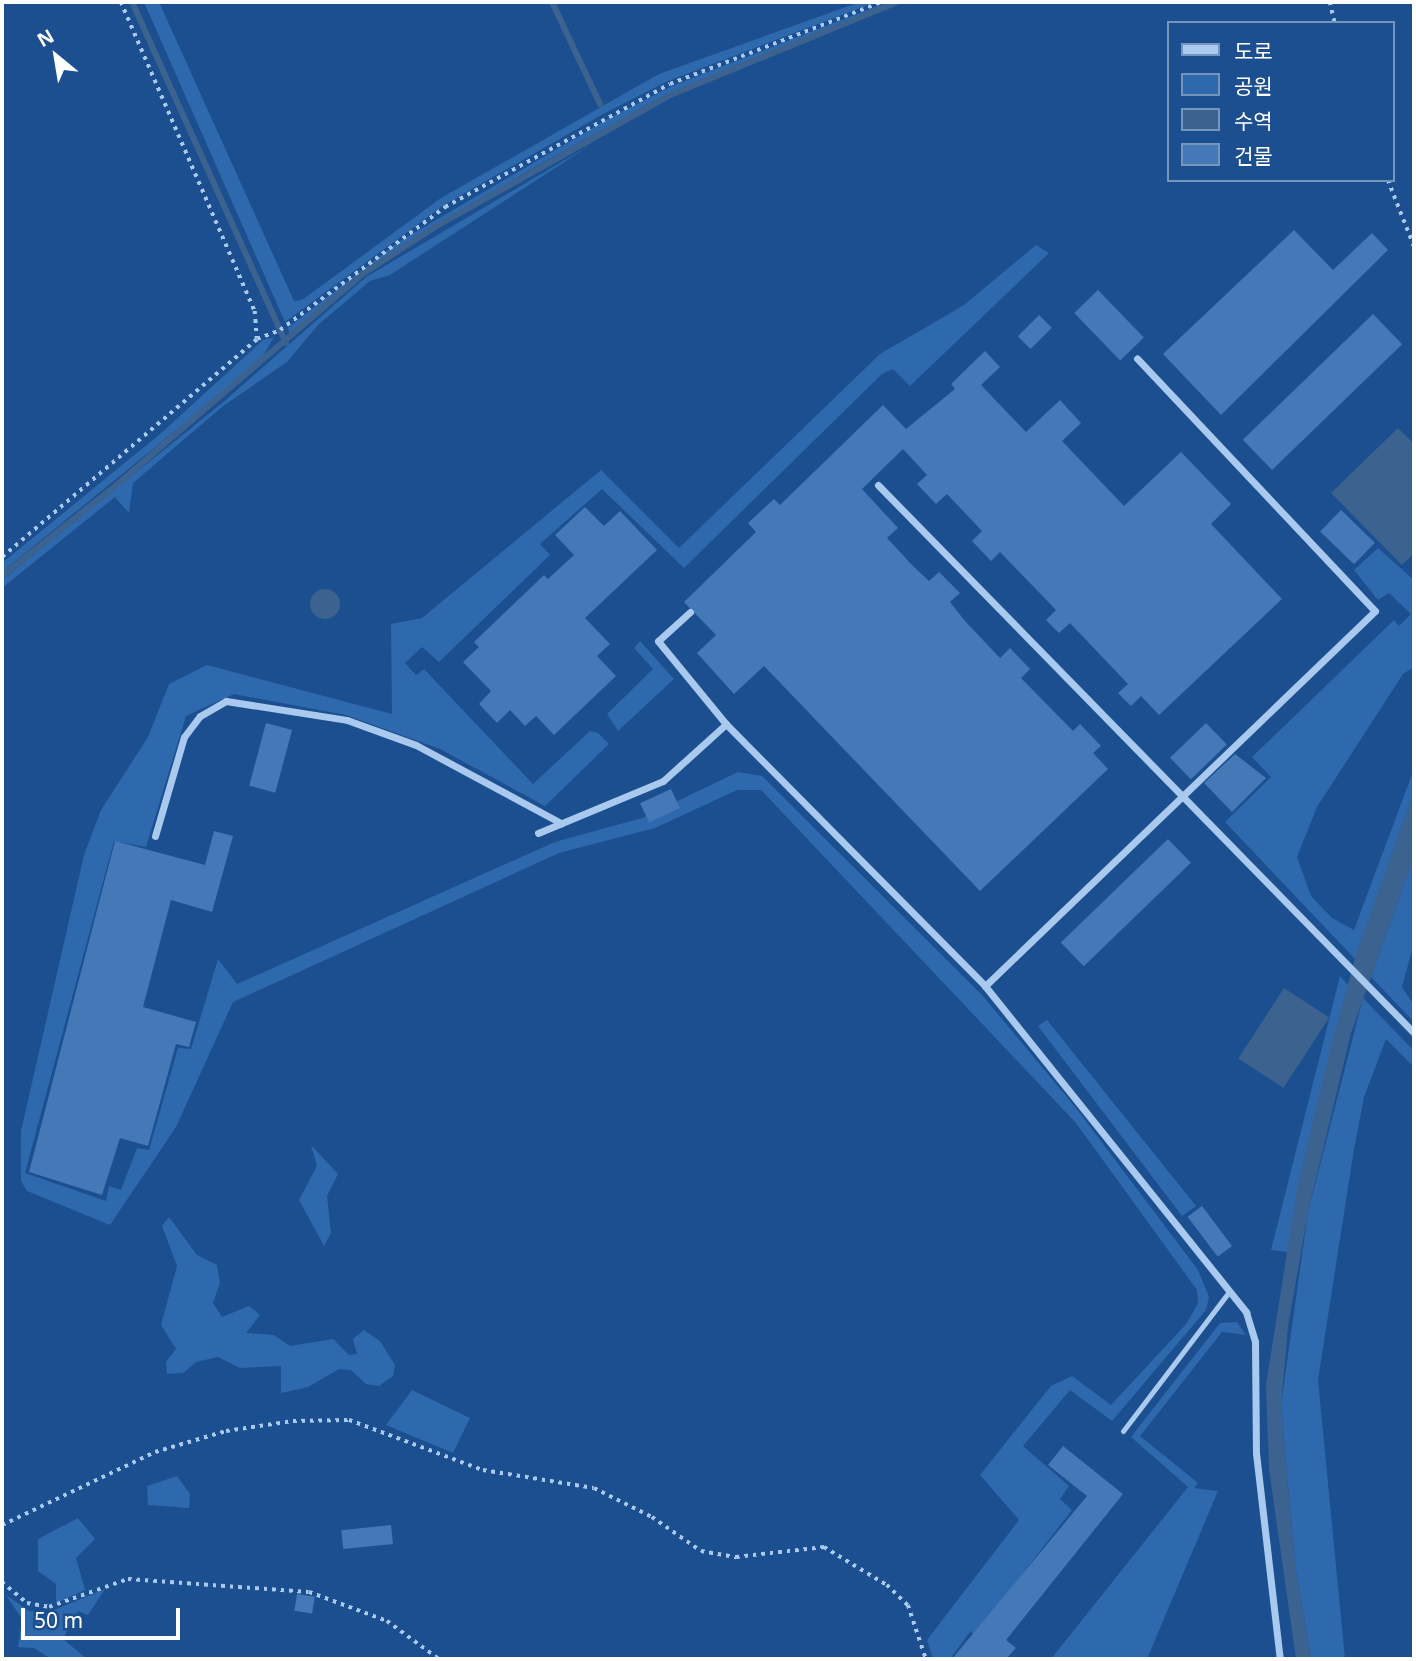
<!DOCTYPE html>
<html>
<head>
<meta charset="utf-8">
<style>
  body { margin:0 }
  #map { position:relative; width:1416px; height:1661px; overflow:hidden; background:#1b4f8f; font-family:"Noto Sans","Noto Sans KR",sans-serif }
  div>[style] { position:absolute }
  .green>* { inset:0; background:#2e69ad }
  .water>* { inset:0; background:#3c6290; transform-origin:0 0 }
  .round { border-radius:50% }
  .stream>* { height:6px; margin:-3px; padding:0 3px; transform-origin:3px; border-radius:3px; background:#3c6290 }
  .building>* { inset:0; background:#4478b7; transform-origin:0 0 }
  .path>* { height:3.5px; margin-top:-1.75px; transform-origin:0; background:repeating-linear-gradient(90deg,#a9c9ee 0 3.5px,transparent 0 8.5px) }
  .lane>* { height:5px; margin:-2.5px; padding:0 2.5px; transform-origin:2.5px; border-radius:2.5px; background:#a9c9ee }
  .street>* { height:7px; margin:-3.5px; padding:0 3.5px; transform-origin:3.5px; border-radius:3.5px; background:#a9c9ee }
  span { translate:-50% -50%; white-space:nowrap; text-align:center; line-height:1.15; -webkit-text-stroke:5px #1b4f8f; paint-order:stroke }
  .frame { position:absolute; inset:0; border:4px solid #fff; pointer-events:none }
  .legend { position:absolute; left:1167px; top:21px; width:228px; height:161px; box-sizing:border-box; background:#1b4f8f; border:2px solid #7695bc; margin:0; padding:9px 12px; list-style:none; font-size:21px; color:#fff }
  .legend li { display:flex; align-items:center; gap:14px; height:35px }
  .legend b { width:35px; border:2px solid #7695bc }
  .north { position:absolute; left:21px; top:21px; width:70px; height:70px; -webkit-text-stroke:5px #1b4f8f; paint-order:stroke; rotate:330deg; font-size:19px; font-weight:700; line-height:28px; text-align:center; color:#fff }
  .north::after { content:''; display:block; margin:auto; width:24px; height:32px; background:#fff; clip-path:polygon(50% 0,100% 100%,50% 72%,0 100%) }
  .scale { position:absolute; left:21px; top:1608px; width:159px; height:32px; box-sizing:border-box; border:4px solid #fff; border-top:0; padding-left:9px; font-size:21px; line-height:24px; white-space:nowrap; color:#fff; -webkit-text-stroke:5px #1b4f8f; paint-order:stroke }
</style>
</head>
<body>
<div id="map">
  <div class="green">
    <i style="clip-path:polygon(144px 2px,159px 2px,294px 301px,302px 300px,441px 198px,659px 74px,860px 2px,876px 2px,668px 81px,605px 113px,444px 205px,285px 322px)"></i>
    <i style="clip-path:polygon(888px 2px,894px 2px,667px 94px,528px 171px,361px 274px,290px 335px,288px 328px,397px 243px,608px 119px,672px 86px)"></i>
    <i style="clip-path:polygon(592px 144px,390px 275px,370px 281px,319px 324px,287px 362px,222px 407px,133px 483px,129px 513px,115px 497px,2px 588px,2px 580px,221px 404px,366px 277px)"></i>
    <i style="clip-path:polygon(1036px 245px,1049px 253px,910px 386px,893px 369px,882px 374px,684px 568px,602px 489px,540px 544px,550px 555px,439px 662px,422px 647px,405px 663px,416px 675px,424px 669px,533px 784px,590px 731px,598px 733px,609px 744px,545px 806px,440px 749px,346px 715px,234px 694px,186px 716px,146px 847px,114px 841px,25px 1173px,106px 1201px,109px 1186px,121px 1190px,137px 1148px,149px 1150px,178px 1048px,191px 1049px,218px 959px,237px 984px,555px 842px,642px 818px,738px 772px,762px 776px,982px 995px,1076px 1108px,1198px 1270px,1209px 1297px,1206px 1310px,1112px 1421px,1070px 1390px,1023px 1446px,1069px 1486px,1060px 1499px,1072px 1510px,976px 1634px,970px 1632px,950px 1659px,933px 1659px,927px 1640px,1019px 1520px,980px 1475px,1051px 1386px,1072px 1376px,1111px 1405px,1187px 1323px,1198px 1303px,1197px 1290px,1076px 1123px,761px 790px,737px 790px,655px 828px,559px 853px,233px 1002px,176px 1127px,110px 1225px,27px 1191px,21px 1181px,21px 1131px,84px 855px,101px 810px,148px 737px,169px 684px,207px 665px,392px 714px,391px 624px,422px 618px,601px 470px,679px 548px,880px 354px,964px 305px)"></i>
    <i style="clip-path:polygon(274px 337px,263px 356px,213px 400px,2px 572px,2px 563px,160px 434px,263px 340px)"></i>
    <i style="clip-path:polygon(1378px 548px,1414px 580px,1414px 667px,1403px 674px,1317px 807px,1297px 857px,1311px 896px,1332px 918px,1354px 930px,1414px 769px,1414px 792px,1355px 959px,1225px 822px,1271px 777px,1252px 757px,1394px 620px,1399px 626px,1411px 614px,1389px 593px,1378px 600px,1354px 570px)"></i>
    <i style="clip-path:polygon(640px 641px,674px 679px,618px 731px,607px 714px,653px 669px,634px 648px)"></i>
    <i style="clip-path:polygon(1414px 856px,1414px 943px,1402px 987px,1414px 1005px,1414px 1022px,1371px 977px)"></i>
    <i style="clip-path:polygon(1340px 976px,1348px 985px,1287px 1252px,1271px 1250px)"></i>
    <i style="clip-path:polygon(1363px 998px,1414px 1051px,1414px 1067px,1386px 1039px,1364px 1097px,1354px 1149px,1318px 1380px,1345px 1659px,1311px 1659px,1295px 1565px,1281px 1405px,1308px 1212px)"></i>
    <i style="clip-path:polygon(1047px 1020px,1196px 1206px,1182px 1216px,1038px 1026px)"></i>
    <i style="clip-path:polygon(311px 1145px,338px 1174px,327px 1196px,331px 1233px,324px 1246px,299px 1200px,317px 1166px)"></i>
    <i style="clip-path:polygon(169px 1217px,197px 1255px,217px 1265px,220px 1283px,213px 1303px,222px 1317px,249px 1306px,260px 1315px,246px 1333px,274px 1335px,290px 1346px,333px 1339px,349px 1355px,357px 1354px,353px 1339px,364px 1330px,380px 1341px,395px 1365px,393px 1376px,379px 1386px,366px 1384px,351px 1370px,339px 1369px,308px 1387px,281px 1393px,281px 1366px,240px 1368px,218px 1357px,196px 1362px,183px 1373px,167px 1374px,166px 1362px,176px 1349px,161px 1325px,177px 1266px,162px 1226px)"></i>
    <i style="clip-path:polygon(1237px 1322px,1246px 1335px,1222px 1332px,1140px 1436px,1198px 1483px,1194px 1488px,1218px 1491px,1147px 1659px,1051px 1659px,1188px 1487px,1131px 1437px,1220px 1323px)"></i>
    <i style="clip-path:polygon(412px 1390px,470px 1418px,453px 1453px,386px 1425px)"></i>
    <i style="clip-path:polygon(177px 1476px,190px 1494px,189px 1508px,148px 1505px,147px 1486px)"></i>
    <i style="clip-path:polygon(78px 1518px,95px 1539px,76px 1558px,85px 1590px,56px 1603px,56px 1584px,38px 1571px,38px 1539px)"></i>
    <i style="clip-path:polygon(105px 1589px,88px 1615px,78px 1611px,63px 1639px,87px 1659px,51px 1659px,34px 1648px,18px 1647px,22px 1619px,6px 1595px,29px 1611px,47px 1613px)"></i>
  </div>
  <div class="water">
    <i style="clip-path:polygon(1398px 428px,1414px 444px,1414px 553px,1402px 565px,1331px 493px)"></i>
    <i class="round" style="left:310px;top:589px;width:30px;height:30px"></i>
    <i style="clip-path:polygon(1414px 792px,1414px 856px,1351px 1033px,1308px 1212px,1288px 1327px,1281px 1406px,1295px 1565px,1311px 1659px,1296px 1659px,1269px 1469px,1266px 1385px,1297px 1189px,1329px 1053px,1358px 948px)"></i>
    <i style="left:1284px;top:988px;width:54px;height:84px;rotate:33deg"></i>
  </div>
  <div class="stream">
    <i style="left:132px;top:2px;width:374px;rotate:65.7deg"></i>
    <i style="left:552px;top:2px;width:113px;rotate:64.8deg"></i>
    <i style="left:2px;top:576px;width:143px;rotate:-38.5deg"></i>
    <i style="left:114px;top:487px;width:329px;rotate:-40.6deg"></i>
    <i style="left:364px;top:273px;width:85px;rotate:-32.9deg"></i>
    <i style="left:435px;top:227px;width:267px;rotate:-29.3deg"></i>
    <i style="left:668px;top:96px;width:248px;rotate:-22.3deg"></i>
  </div>
  <div class="building">
    <i style="clip-path:polygon(1294px 230px,1333px 270px,1372px 233px,1388px 250px,1221px 415px,1163px 354px)"></i>
    <i style="left:1098px;top:290px;width:66px;height:33px;rotate:46deg"></i>
    <i style="left:1373px;top:314px;width:42px;height:181px;rotate:46deg"></i>
    <i style="left:1039px;top:315px;width:18px;height:30px;rotate:45deg"></i>
    <i style="clip-path:polygon(985px 351px,1000px 367px,981px 385px,1026px 432px,1060px 400px,1081px 423px,1062px 441px,1124px 506px,1181px 452px,1231px 504px,1211px 524px,1282px 599px,1159px 715px,1141px 696px,1131px 706px,1118px 693px,1128px 684px,1070px 623px,1059px 633px,1046px 620px,1056px 610px,1000px 552px,991px 561px,972px 541px,982px 531px,947px 494px,936px 504px,917px 484px,927px 475px,903px 449px,862px 489px,898px 528px,887px 538px,913px 566px,929px 581px,939px 572px,960px 593px,950px 602px,965px 621px,1000px 658px,1010px 648px,1030px 669px,1021px 678px,1073px 731px,1080px 724px,1101px 746px,1093px 753px,1108px 769px,980px 891px,764px 666px,734px 694px,697px 653px,716px 635px,684px 602px,756px 532px,748px 523px,774px 499px,780px 505px,883px 405px,906px 429px,955px 389px,951px 384px)"></i>
    <i style="clip-path:polygon(585px 507px,604px 526px,620px 511px,657px 550px,585px 618px,610px 644px,597px 656px,616px 676px,554px 735px,536px 716px,525px 726px,510px 710px,497px 723px,479px 704px,491px 691px,463px 662px,479px 647px,474px 642px,544px 575px,548px 579px,574px 555px,555px 535px)"></i>
    <i style="left:1341px;top:510px;width:47px;height:30px;rotate:44deg"></i>
    <i style="left:266px;top:723px;width:27px;height:65px;rotate:15deg"></i>
    <i style="left:1206px;top:723px;width:30px;height:50px;rotate:46deg"></i>
    <i style="clip-path:polygon(1235px 754px,1266px 778px,1232px 812px,1204px 783px)"></i>
    <i style="left:671px;top:789px;width:21px;height:34px;rotate:65deg"></i>
    <i style="clip-path:polygon(214px 831px,233px 836px,212px 912px,171px 900px,143px 1007px,196px 1022px,189px 1047px,176px 1044px,148px 1146px,120px 1138px,102px 1195px,29px 1172px,115px 841px,205px 865px)"></i>
    <i style="left:1168px;top:839px;width:33px;height:149px;rotate:46deg"></i>
    <i style="left:1202px;top:1206px;width:50px;height:18px;rotate:53deg"></i>
    <i style="clip-path:polygon(1063px 1446px,1123px 1494px,1006px 1640px,1016px 1648px,1006px 1659px,952px 1659px,1087px 1496px,1048px 1465px)"></i>
    <i style="left:391px;top:1525px;width:19px;height:50px;rotate:84deg"></i>
    <i style="left:297px;top:1594px;width:18px;height:17px;rotate:9deg"></i>
  </div>
  <div class="path">
    <i style="left:121px;top:2px;width:337px;rotate:66.6deg"></i>
    <i style="left:255px;top:311px;width:28px;rotate:86deg"></i>
    <i style="left:1330px;top:2px;width:22px;rotate:77deg"></i>
    <i style="left:1388px;top:180px;width:71px;rotate:68.5deg"></i>
    <i style="left:2px;top:557px;width:335px;rotate:-40.5deg"></i>
    <i style="left:257px;top:339px;width:25px;rotate:-21deg"></i>
    <i style="left:280px;top:330px;width:206px;rotate:-36.7deg"></i>
    <i style="left:445px;top:207px;width:256px;rotate:-28.7deg"></i>
    <i style="left:670px;top:84px;width:226px;rotate:-21.2deg"></i>
    <i style="left:2px;top:1525px;width:170px;rotate:-25.5deg"></i>
    <i style="left:155px;top:1452px;width:74px;rotate:-16.5deg"></i>
    <i style="left:226px;top:1431px;width:68px;rotate:-8.5deg"></i>
    <i style="left:293px;top:1421px;width:56px;rotate:-1deg"></i>
    <i style="left:349px;top:1420px;width:143px;rotate:20.5deg"></i>
    <i style="left:483px;top:1470px;width:112px;rotate:9.2deg"></i>
    <i style="left:594px;top:1488px;width:65px;rotate:26.6deg"></i>
    <i style="left:652px;top:1517px;width:60px;rotate:34.8deg"></i>
    <i style="left:701px;top:1551px;width:36px;rotate:10deg"></i>
    <i style="left:736px;top:1557px;width:89px;rotate:-6.5deg"></i>
    <i style="left:824px;top:1547px;width:74px;rotate:31.1deg"></i>
    <i style="left:887px;top:1585px;width:29px;rotate:44deg"></i>
    <i style="left:908px;top:1605px;width:57px;rotate:71.6deg"></i>
    <i style="left:2px;top:1582px;width:33px;rotate:40deg"></i>
    <i style="left:27px;top:1603px;width:22px;rotate:10deg"></i>
    <i style="left:49px;top:1607px;width:84px;rotate:-19.5deg"></i>
    <i style="left:128px;top:1579px;width:181px;rotate:4.1deg"></i>
    <i style="left:309px;top:1592px;width:83px;rotate:20.4deg"></i>
    <i style="left:387px;top:1621px;width:64px;rotate:36.2deg"></i>
  </div>
  <div class="lane">
    <i style="left:1123px;top:1431px;width:173px;rotate:-52.7deg"></i>
  </div>
  <div class="street">
    <i style="left:878px;top:485px;width:767px;rotate:45.63deg"></i>
    <i style="left:690px;top:612px;width:43px;rotate:137.8deg"></i>
    <i style="left:658px;top:641px;width:107px;rotate:50.7deg"></i>
    <i style="left:726px;top:724px;width:368px;rotate:45.3deg"></i>
    <i style="left:985px;top:986px;width:418px;rotate:51.3deg"></i>
    <i style="left:1246px;top:1312px;width:31px;rotate:73deg"></i>
    <i style="left:1255px;top:1342px;width:111px;rotate:89.5deg"></i>
    <i style="left:1256px;top:1453px;width:207px;rotate:83.4deg"></i>
    <i style="left:538px;top:833px;width:135px;rotate:-22.6deg"></i>
    <i style="left:663px;top:781px;width:85px;rotate:-42.1deg"></i>
    <i style="left:155px;top:836px;width:103px;rotate:-73.7deg"></i>
    <i style="left:184px;top:737px;width:26px;rotate:-53deg"></i>
    <i style="left:200px;top:716px;width:30px;rotate:-30deg"></i>
    <i style="left:226px;top:701px;width:122px;rotate:8.9deg"></i>
    <i style="left:347px;top:720px;width:73px;rotate:19.9deg"></i>
    <i style="left:416px;top:745px;width:165px;rotate:28.3deg"></i>
    <i style="left:985px;top:986px;width:541px;rotate:-43.88deg"></i>
    <i style="left:1375px;top:611px;width:347px;rotate:-133.3deg"></i>
  </div>
  <div class="frame"></div>
  <ul class="legend">
  <li><b style="height:9px;background:#a9c9ee"></b>도로</li>
  <li><b style="height:19px;background:#2e69ad"></b>공원</li>
  <li><b style="height:19px;background:#3c6290"></b>수역</li>
  <li><b style="height:19px;background:#4478b7"></b>건물</li>
  </ul>
  <div class="north">N</div>
  <div class="scale">50 m</div>
</div>
</body>
</html>
